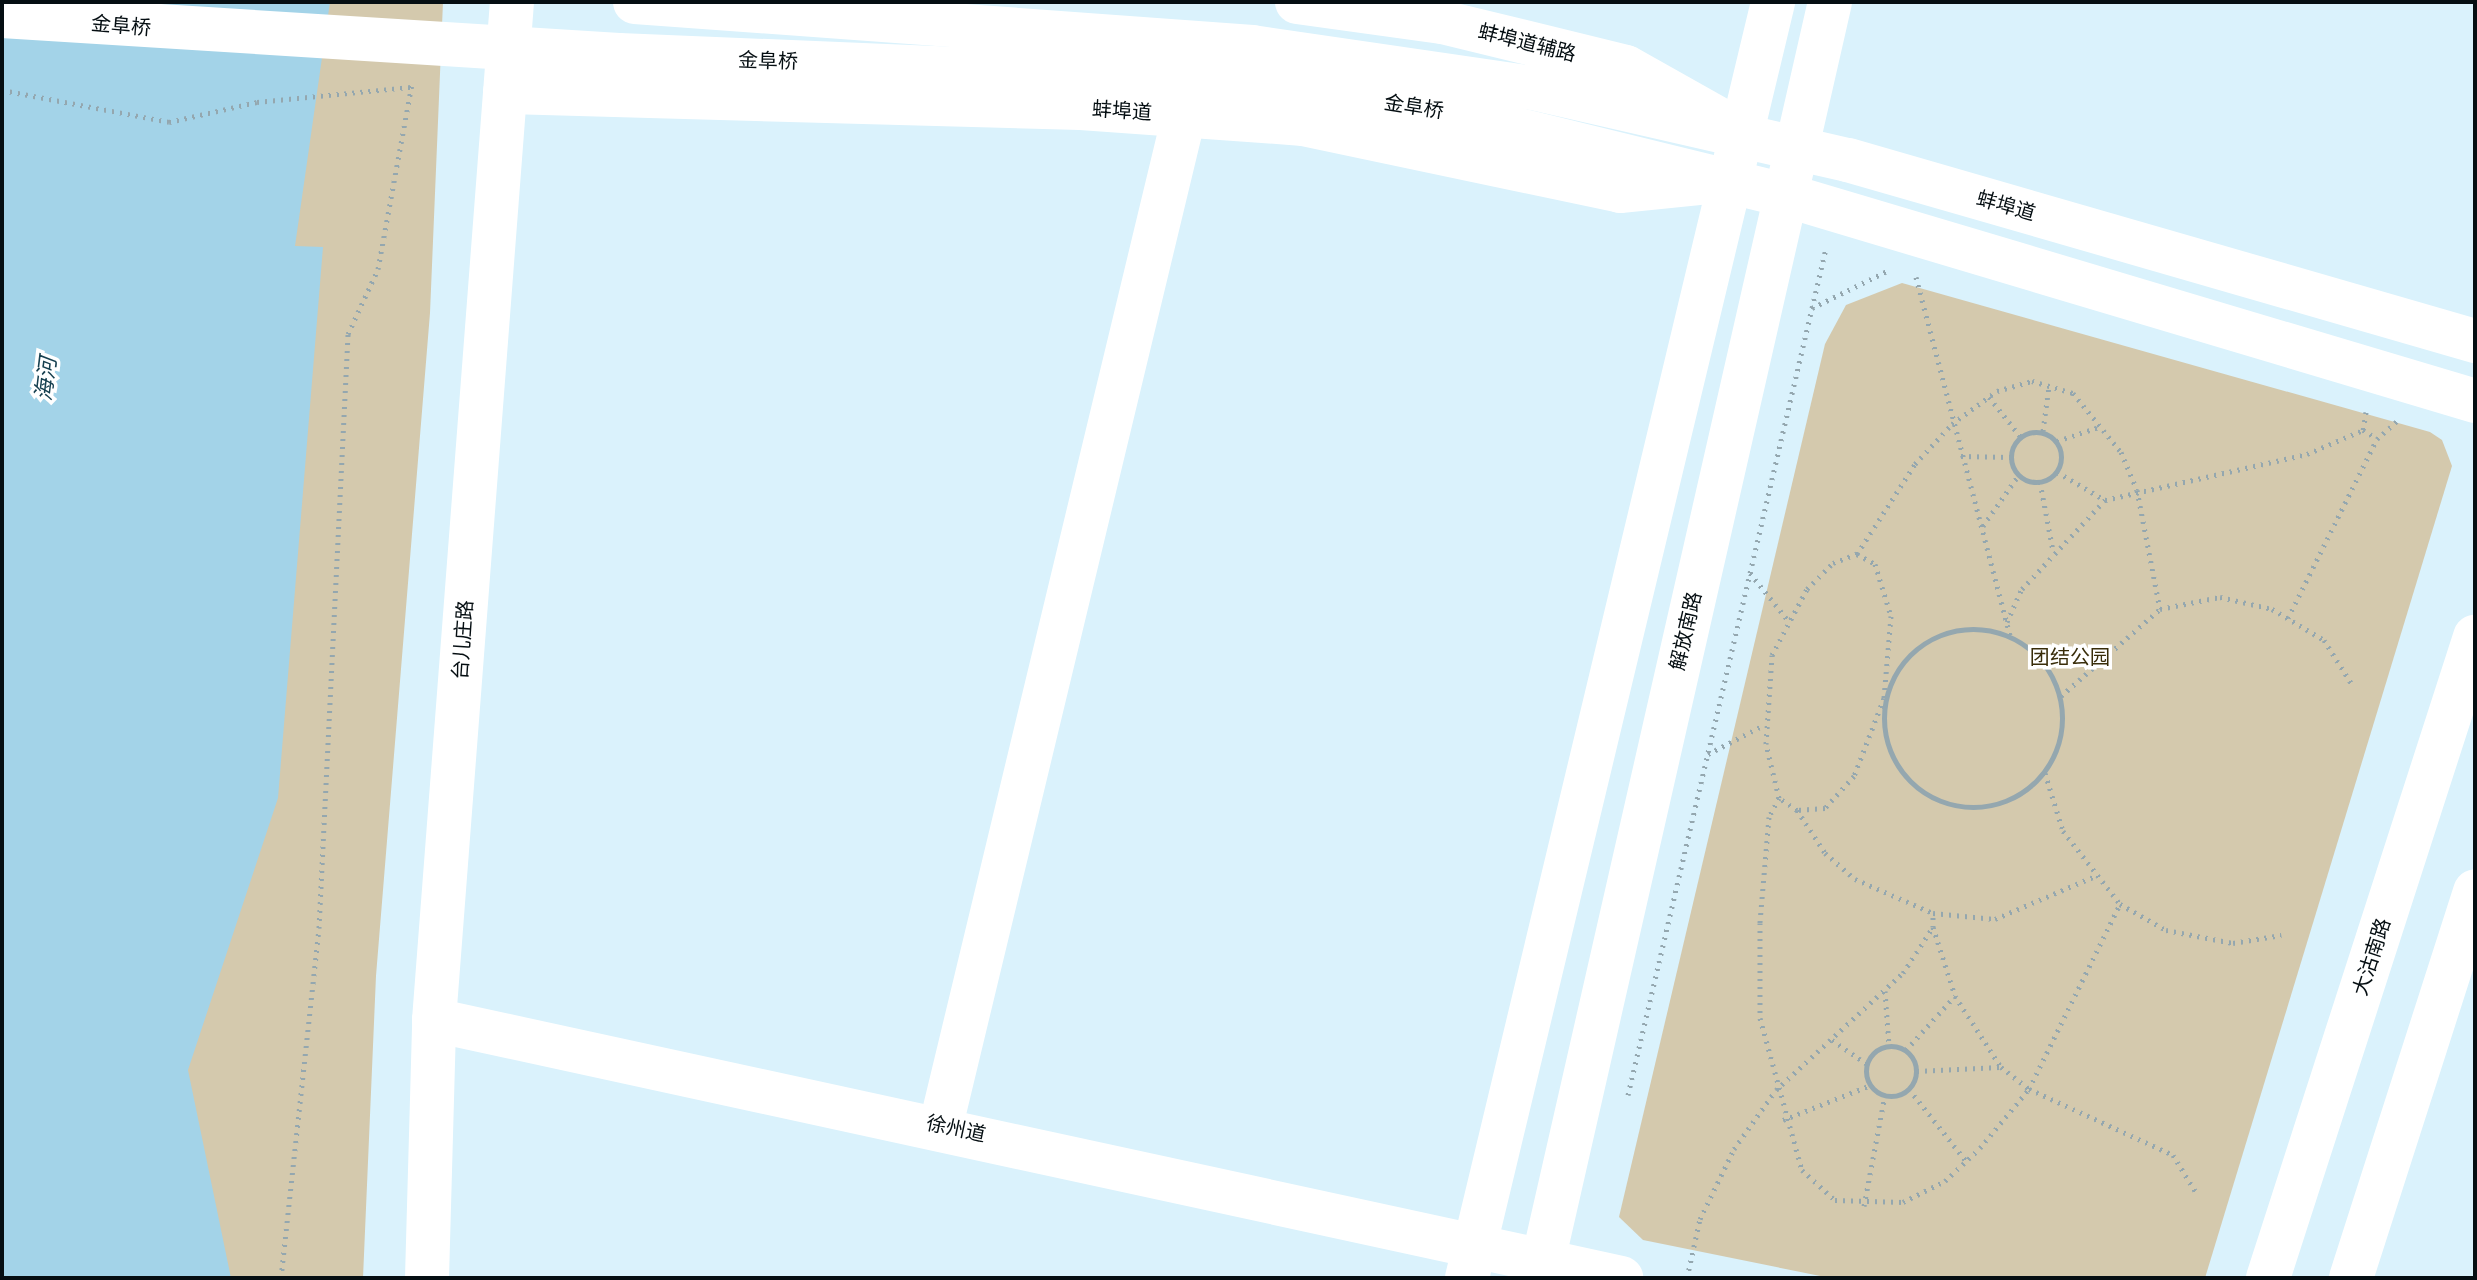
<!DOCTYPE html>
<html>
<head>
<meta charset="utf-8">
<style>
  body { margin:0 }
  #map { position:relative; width:2477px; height:1280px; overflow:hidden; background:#daf2fc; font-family:"Fira Sans","Noto Sans SC",sans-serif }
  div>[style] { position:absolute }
  .green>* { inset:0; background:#d4c9ad }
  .water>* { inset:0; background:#a3d3e8 }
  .path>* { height:5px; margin-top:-2.5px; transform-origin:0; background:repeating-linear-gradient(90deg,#94a7af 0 2px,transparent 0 8px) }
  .path>.ring { margin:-2.5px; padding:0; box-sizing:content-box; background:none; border:5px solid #94a7af; border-radius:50% }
  .minor>* { height:44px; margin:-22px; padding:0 22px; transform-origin:22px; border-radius:22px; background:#fff }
  .major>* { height:44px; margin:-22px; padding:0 22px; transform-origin:22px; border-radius:22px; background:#fff }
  span { translate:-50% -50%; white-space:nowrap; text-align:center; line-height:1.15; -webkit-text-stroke:7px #fff; paint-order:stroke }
  .street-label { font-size:20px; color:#050e12 }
  .park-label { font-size:20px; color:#392d0a }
  .water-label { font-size:22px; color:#174050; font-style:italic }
  .frame { position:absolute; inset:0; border:4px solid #050e12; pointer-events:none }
</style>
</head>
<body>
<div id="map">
  <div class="green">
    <i style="clip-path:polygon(2px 2px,443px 2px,430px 313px,376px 976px,363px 1278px,2px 1278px)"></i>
    <i style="clip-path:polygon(1902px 283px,2430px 432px,2442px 440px,2452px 466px,2205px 1278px,1830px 1278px,1643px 1240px,1619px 1217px,1825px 344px,1846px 305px)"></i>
  </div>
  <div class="water">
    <i style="clip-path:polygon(2px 2px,330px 2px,295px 246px,323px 247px,278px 798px,188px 1070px,231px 1278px,2px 1278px)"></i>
  </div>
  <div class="path">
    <i style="left:2px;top:90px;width:170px;rotate:10.8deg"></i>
    <i style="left:169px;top:122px;width:90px;rotate:-12.8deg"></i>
    <i style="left:257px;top:102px;width:155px;rotate:-5.6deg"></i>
    <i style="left:1916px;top:277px;width:371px;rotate:75.3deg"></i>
    <i style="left:1812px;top:308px;width:86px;rotate:-26.3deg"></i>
    <i style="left:1989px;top:397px;width:50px;rotate:51.5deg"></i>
    <i style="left:2366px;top:412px;width:18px;rotate:99deg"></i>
    <i style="left:2363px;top:430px;width:15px;rotate:32deg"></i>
    <i style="left:2043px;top:431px;width:45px;rotate:-82.4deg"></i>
    <i class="ring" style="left:2011px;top:432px;width:45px;height:45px"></i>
    <i style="left:2057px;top:441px;width:47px;rotate:-18.4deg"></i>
    <i style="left:1961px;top:456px;width:49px;rotate:1.2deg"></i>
    <i style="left:2057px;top:472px;width:56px;rotate:30.3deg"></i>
    <i style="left:2040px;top:482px;width:70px;rotate:79.3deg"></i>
    <i style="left:1983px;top:526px;width:61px;rotate:-55deg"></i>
    <i style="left:1857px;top:554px;width:21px;rotate:29deg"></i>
    <i style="left:1875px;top:564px;width:54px;rotate:72.9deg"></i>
    <i style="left:1891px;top:616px;width:82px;rotate:94.9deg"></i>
    <i style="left:1884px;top:698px;width:84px;rotate:111deg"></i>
    <i style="left:1854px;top:776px;width:43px;rotate:132.2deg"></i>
    <i style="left:1825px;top:808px;width:28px;rotate:176deg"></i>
    <i style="left:1797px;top:810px;width:22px;rotate:-146deg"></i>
    <i style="left:1779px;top:798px;width:56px;rotate:-103.5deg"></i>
    <i style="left:1766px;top:744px;width:89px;rotate:-86.1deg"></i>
    <i style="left:1772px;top:655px;width:75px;rotate:-62.1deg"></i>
    <i style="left:1807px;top:589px;width:37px;rotate:-45deg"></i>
    <i style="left:1833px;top:563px;width:26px;rotate:-21deg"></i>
    <i style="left:1857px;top:554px;width:107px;rotate:-57.2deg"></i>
    <i style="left:1915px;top:464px;width:54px;rotate:-47.2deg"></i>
    <i style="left:1952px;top:424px;width:56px;rotate:-36.3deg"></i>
    <i style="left:1997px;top:391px;width:36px;rotate:-16deg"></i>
    <i style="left:2032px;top:381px;width:43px;rotate:16.3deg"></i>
    <i style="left:2073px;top:393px;width:76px;rotate:50.9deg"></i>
    <i style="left:2121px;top:452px;width:41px;rotate:67.2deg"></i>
    <i style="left:2137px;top:490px;width:121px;rotate:79.1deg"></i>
    <i style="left:1750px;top:573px;width:59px;rotate:51.2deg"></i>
    <i style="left:2288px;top:618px;width:200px;rotate:-63.6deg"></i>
    <i style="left:2377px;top:439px;width:28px;rotate:-42deg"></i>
    <i style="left:2007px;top:622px;width:36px;rotate:-66deg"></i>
    <i style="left:2022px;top:589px;width:122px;rotate:-47deg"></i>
    <i style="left:2105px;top:500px;width:207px;rotate:-12.8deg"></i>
    <i style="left:2307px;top:454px;width:61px;rotate:-23.2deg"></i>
    <i class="ring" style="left:1884px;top:629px;width:173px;height:173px"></i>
    <i style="left:2061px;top:696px;width:132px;rotate:-41.3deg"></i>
    <i style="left:2160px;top:609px;width:61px;rotate:-11.3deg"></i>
    <i style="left:2220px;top:597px;width:53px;rotate:13deg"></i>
    <i style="left:2272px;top:609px;width:61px;rotate:30.8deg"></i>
    <i style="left:2324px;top:640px;width:54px;rotate:57.8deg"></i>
    <i style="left:1708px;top:754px;width:63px;rotate:-27.4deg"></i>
    <i style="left:2045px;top:773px;width:61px;rotate:72.8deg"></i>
    <i style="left:2063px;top:831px;width:93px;rotate:52deg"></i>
    <i style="left:2120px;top:904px;width:53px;rotate:29.5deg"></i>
    <i style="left:2166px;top:930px;width:68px;rotate:11deg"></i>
    <i style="left:2233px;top:943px;width:49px;rotate:-9.5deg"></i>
    <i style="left:1779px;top:798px;width:21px;rotate:118deg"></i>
    <i style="left:1769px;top:817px;width:106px;rotate:94.9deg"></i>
    <i style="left:1760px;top:923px;width:95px;rotate:90deg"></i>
    <i style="left:1760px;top:1018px;width:158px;rotate:74.6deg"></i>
    <i style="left:1802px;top:1170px;width:45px;rotate:42.3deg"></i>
    <i style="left:1835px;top:1200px;width:68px;rotate:1.7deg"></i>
    <i style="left:1903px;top:1202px;width:47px;rotate:-26.6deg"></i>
    <i style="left:1945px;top:1181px;width:48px;rotate:-43.3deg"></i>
    <i style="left:1980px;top:1148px;width:77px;rotate:-50.3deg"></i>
    <i style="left:2029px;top:1089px;width:206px;rotate:-63.8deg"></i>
    <i style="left:1797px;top:810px;width:51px;rotate:56.9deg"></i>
    <i style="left:1825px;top:853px;width:40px;rotate:41deg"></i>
    <i style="left:1855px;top:879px;width:85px;rotate:23.6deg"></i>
    <i style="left:1933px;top:913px;width:62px;rotate:5.5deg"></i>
    <i style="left:1995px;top:919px;width:107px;rotate:-23.2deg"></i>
    <i style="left:1933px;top:927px;width:72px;rotate:72.3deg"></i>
    <i style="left:1955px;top:996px;width:85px;rotate:57.1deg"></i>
    <i style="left:2001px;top:1067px;width:36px;rotate:38deg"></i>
    <i style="left:2029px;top:1089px;width:158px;rotate:24.6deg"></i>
    <i style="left:2173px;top:1155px;width:46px;rotate:58.4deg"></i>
    <i style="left:1885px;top:991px;width:54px;rotate:85.8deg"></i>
    <i style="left:1832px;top:1040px;width:42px;rotate:34.4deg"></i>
    <i class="ring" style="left:1866px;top:1046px;width:45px;height:45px"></i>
    <i style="left:1906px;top:1050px;width:73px;rotate:-47.8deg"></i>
    <i style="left:1917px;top:1071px;width:83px;rotate:-2.8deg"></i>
    <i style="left:1909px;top:1089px;width:92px;rotate:51.6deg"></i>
    <i style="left:1628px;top:1095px;width:870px;rotate:-76.84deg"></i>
    <i style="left:1783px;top:1120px;width:95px;rotate:-21.7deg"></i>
    <i style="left:1864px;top:1206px;width:113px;rotate:-79.3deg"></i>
    <i style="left:281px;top:1278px;width:352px;rotate:-83.8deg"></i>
    <i style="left:319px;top:928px;width:595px;rotate:-87.2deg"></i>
    <i style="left:348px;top:334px;width:72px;rotate:-65.2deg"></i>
    <i style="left:378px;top:269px;width:189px;rotate:-79.6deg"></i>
    <i style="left:1687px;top:1278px;width:60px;rotate:-77.6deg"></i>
    <i style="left:1700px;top:1219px;width:78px;rotate:-64.1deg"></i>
    <i style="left:1734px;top:1149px;width:72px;rotate:-54.6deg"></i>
    <i style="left:1776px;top:1090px;width:173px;rotate:-42.7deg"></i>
    <i style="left:1903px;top:973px;width:55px;rotate:-56.9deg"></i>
    <i style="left:1933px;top:927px;width:14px;rotate:-90deg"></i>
  </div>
  <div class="minor">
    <i style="left:1297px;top:2px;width:146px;rotate:7.9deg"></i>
    <i style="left:1442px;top:22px;width:189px;rotate:13.7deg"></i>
    <i style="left:1626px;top:67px;width:131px;rotate:29.3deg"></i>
    <i style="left:505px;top:92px;width:576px;rotate:1.59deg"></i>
    <i style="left:1081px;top:108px;width:223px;rotate:4.1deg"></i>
    <i style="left:1303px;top:124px;width:324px;rotate:11.9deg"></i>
    <i style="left:1620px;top:191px;width:111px;rotate:-5.7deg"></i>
    <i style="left:434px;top:1020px;width:1215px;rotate:12.26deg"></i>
    <i style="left:941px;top:1125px;width:1038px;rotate:-76.46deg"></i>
    <i style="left:1543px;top:1261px;width:1291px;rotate:-77.16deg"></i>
    <i style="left:427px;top:1278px;width:258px;rotate:-88.4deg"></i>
    <i style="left:434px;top:1020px;width:1021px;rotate:-85.62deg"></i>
  </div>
  <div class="major">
    <i style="left:635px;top:2px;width:619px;rotate:4.17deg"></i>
    <i style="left:1252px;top:47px;width:284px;rotate:8.3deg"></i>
    <i style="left:1533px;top:88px;width:323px;rotate:12.9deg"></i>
    <i style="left:1848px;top:160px;width:653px;rotate:16.1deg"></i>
    <i style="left:2px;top:16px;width:618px;rotate:3.62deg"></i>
    <i style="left:619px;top:55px;width:533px;rotate:2.36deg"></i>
    <i style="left:1152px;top:77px;width:288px;rotate:6.6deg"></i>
    <i style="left:1438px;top:110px;width:357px;rotate:13.8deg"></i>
    <i style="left:1785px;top:195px;width:720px;rotate:16.62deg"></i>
    <i style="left:1467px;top:1278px;width:1312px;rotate:-76.51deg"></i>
    <i style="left:1538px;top:1278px;width:18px;rotate:-74deg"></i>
    <i style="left:2268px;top:1278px;width:674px;rotate:-72.1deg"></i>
    <i style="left:2351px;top:1278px;width:406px;rotate:-72.2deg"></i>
  </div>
  <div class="street-label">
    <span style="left:121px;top:26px;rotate:5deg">金阜桥</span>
    <span style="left:1527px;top:43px;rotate:14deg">蚌埠道辅路</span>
    <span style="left:768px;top:61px;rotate:2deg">金阜桥</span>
    <span style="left:1414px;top:107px;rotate:9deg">金阜桥</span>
    <span style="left:1122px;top:111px;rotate:4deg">蚌埠道</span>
    <span style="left:2006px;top:206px;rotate:16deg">蚌埠道</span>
    <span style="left:1686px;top:631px;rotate:-77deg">解放南路</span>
    <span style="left:463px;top:640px;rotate:-86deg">台儿庄路</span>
    <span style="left:2372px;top:957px;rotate:-72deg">大沽南路</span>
    <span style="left:956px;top:1129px;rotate:12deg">徐州道</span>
  </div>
  <div class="park-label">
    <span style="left:2070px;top:657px">团结公园</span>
  </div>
  <div class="water-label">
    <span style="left:46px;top:379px;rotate:-83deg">海河</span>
  </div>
  <div class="frame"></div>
</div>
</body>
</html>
